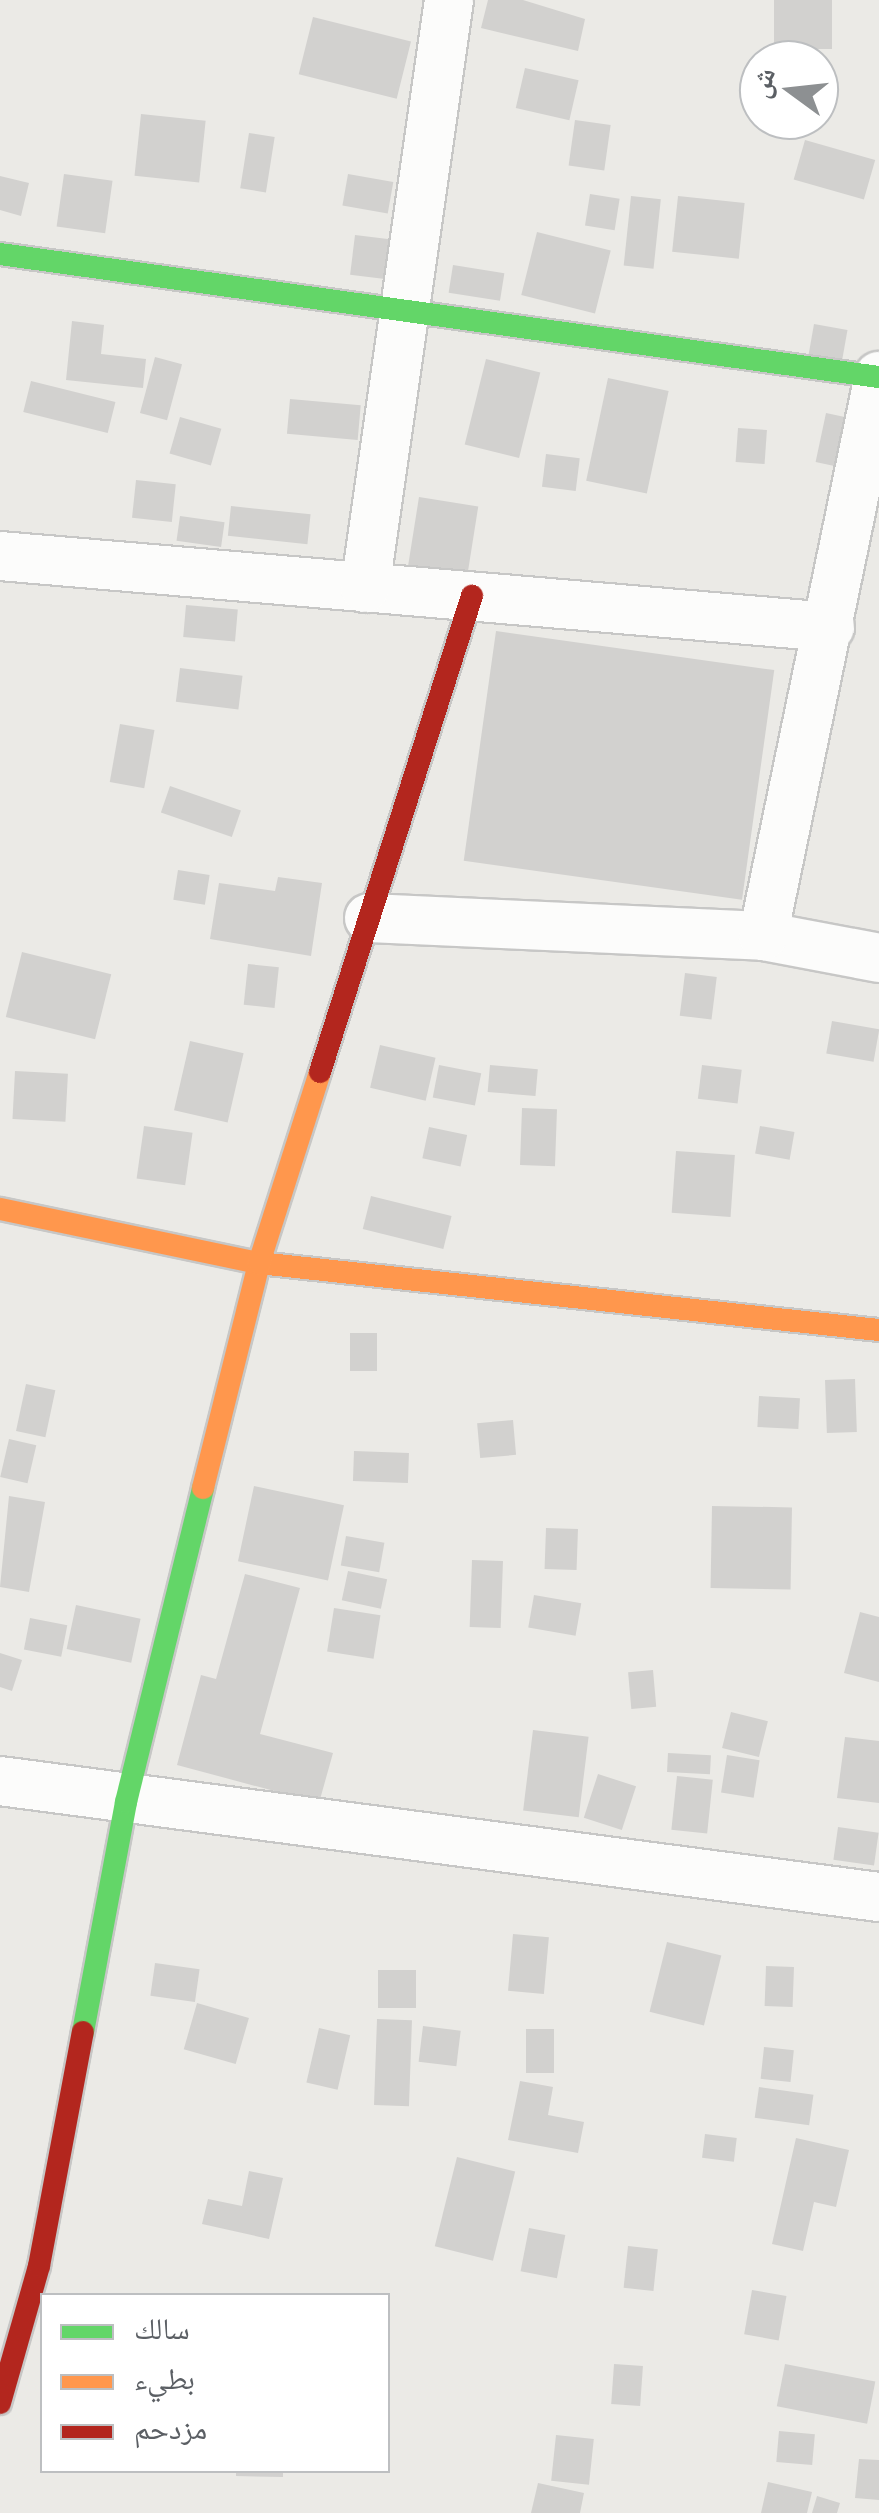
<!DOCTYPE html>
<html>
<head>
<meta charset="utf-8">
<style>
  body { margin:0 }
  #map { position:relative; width:879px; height:2513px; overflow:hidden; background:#ebeae6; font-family:"Public Sans","Noto Naskh Arabic",sans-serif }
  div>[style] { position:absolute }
  .building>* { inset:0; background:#d2d1cf; transform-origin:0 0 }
  .roads { filter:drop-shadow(2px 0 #c7c7c6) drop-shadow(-2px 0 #c7c7c6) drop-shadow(0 2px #c7c7c6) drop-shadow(0 -2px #c7c7c6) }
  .street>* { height:48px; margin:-24px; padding:0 24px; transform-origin:24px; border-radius:24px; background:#fcfcfb }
  .fast>* { height:22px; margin:-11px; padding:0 11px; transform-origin:11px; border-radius:11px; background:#63d668 }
  .slow>* { height:22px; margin:-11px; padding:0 11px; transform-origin:11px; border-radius:11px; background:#ff974d }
  .jam>* { height:22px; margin:-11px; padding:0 11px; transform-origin:11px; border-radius:11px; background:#b3261e }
  span { translate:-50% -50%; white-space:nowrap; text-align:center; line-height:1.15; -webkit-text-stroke:8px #fff; paint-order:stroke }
  .legend { position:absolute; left:40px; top:2293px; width:350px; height:180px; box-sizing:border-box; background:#fff; border:2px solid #bdbfc1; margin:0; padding:12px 18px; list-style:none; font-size:30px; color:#5b5f64 }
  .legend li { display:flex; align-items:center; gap:20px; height:50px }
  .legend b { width:50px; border:2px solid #bdbfc1 }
  .north { position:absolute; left:739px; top:40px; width:100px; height:100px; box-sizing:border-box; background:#fff; border:2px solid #bdbfc1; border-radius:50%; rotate:285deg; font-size:28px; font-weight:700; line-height:40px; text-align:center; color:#5b5f64 }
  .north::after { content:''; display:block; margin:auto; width:35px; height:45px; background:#8d9092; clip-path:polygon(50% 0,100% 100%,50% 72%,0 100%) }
</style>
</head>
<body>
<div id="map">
  <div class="building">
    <i style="clip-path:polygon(488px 0,523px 0,585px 19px,578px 51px,481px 28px)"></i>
    <i style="left:774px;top:0;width:58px;height:49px"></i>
    <i style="left:313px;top:17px;width:101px;height:59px;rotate:14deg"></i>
    <i style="left:525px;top:68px;width:55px;height:41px;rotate:13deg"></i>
    <i style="left:141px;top:114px;width:65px;height:62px;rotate:6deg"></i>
    <i style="left:575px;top:120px;width:36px;height:46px;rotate:8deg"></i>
    <i style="left:249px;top:133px;width:26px;height:56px;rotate:9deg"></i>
    <i style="left:805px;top:140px;width:73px;height:41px;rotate:16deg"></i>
    <i style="left:64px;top:174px;width:49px;height:53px;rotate:8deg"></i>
    <i style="left:348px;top:174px;width:46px;height:32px;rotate:10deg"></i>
    <i style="clip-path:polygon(0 176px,29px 183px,21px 216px,0 210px)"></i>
    <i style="left:590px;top:194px;width:30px;height:32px;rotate:9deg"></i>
    <i style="left:631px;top:196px;width:30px;height:70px;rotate:6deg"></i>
    <i style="left:678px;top:196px;width:67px;height:56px;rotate:6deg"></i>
    <i style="left:537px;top:232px;width:76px;height:65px;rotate:14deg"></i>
    <i style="left:355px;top:235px;width:35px;height:40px;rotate:7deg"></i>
    <i style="left:453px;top:265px;width:52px;height:28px;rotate:9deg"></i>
    <i style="clip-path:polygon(72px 321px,104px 325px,101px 354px,146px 359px,143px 388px,66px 380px)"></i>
    <i style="left:814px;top:324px;width:34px;height:35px;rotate:10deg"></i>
    <i style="left:155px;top:357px;width:28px;height:58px;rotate:15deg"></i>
    <i style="left:486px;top:359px;width:56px;height:88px;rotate:14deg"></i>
    <i style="left:608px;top:378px;width:62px;height:105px;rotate:12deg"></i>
    <i style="left:31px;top:381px;width:87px;height:32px;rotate:14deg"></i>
    <i style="left:290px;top:399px;width:71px;height:35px;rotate:5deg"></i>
    <i style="left:826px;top:413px;width:30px;height:50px;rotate:12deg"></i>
    <i style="left:180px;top:417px;width:43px;height:38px;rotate:16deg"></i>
    <i style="left:738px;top:428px;width:29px;height:34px;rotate:4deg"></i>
    <i style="left:546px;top:454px;width:34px;height:33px;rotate:7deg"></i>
    <i style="left:136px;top:480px;width:40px;height:38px;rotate:6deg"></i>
    <i style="left:419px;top:497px;width:60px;height:76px;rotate:9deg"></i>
    <i style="left:231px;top:506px;width:80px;height:30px;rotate:6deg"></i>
    <i style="left:180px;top:516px;width:45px;height:25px;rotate:8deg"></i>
    <i style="left:186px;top:605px;width:52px;height:32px;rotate:5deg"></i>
    <i style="left:496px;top:631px;width:281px;height:232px;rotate:8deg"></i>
    <i style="left:180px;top:668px;width:63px;height:34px;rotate:7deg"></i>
    <i style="left:120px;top:724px;width:35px;height:59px;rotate:10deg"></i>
    <i style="left:170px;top:786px;width:75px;height:28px;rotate:19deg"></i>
    <i style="left:178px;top:870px;width:32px;height:30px;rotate:9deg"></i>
    <i style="clip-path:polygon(278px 877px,322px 883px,311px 956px,210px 939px,219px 883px,275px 891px)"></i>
    <i style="left:22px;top:952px;width:92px;height:67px;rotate:14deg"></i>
    <i style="left:248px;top:964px;width:31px;height:41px;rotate:6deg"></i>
    <i style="left:685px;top:973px;width:32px;height:43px;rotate:7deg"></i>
    <i style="left:832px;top:1021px;width:48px;height:33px;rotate:10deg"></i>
    <i style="left:190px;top:1041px;width:55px;height:71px;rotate:13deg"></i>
    <i style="left:380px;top:1045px;width:57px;height:44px;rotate:13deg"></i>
    <i style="left:439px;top:1065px;width:43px;height:33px;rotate:11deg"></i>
    <i style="left:490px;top:1065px;width:48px;height:27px;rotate:5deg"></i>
    <i style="left:702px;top:1065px;width:40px;height:34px;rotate:7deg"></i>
    <i style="left:15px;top:1071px;width:53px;height:48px;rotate:3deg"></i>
    <i style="left:522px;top:1108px;width:35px;height:57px;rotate:2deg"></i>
    <i style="left:144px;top:1126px;width:49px;height:53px;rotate:8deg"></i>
    <i style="left:760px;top:1126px;width:35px;height:28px;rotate:10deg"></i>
    <i style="left:429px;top:1127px;width:39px;height:32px;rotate:12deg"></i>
    <i style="left:676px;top:1151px;width:59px;height:62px;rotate:4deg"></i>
    <i style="left:371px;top:1196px;width:83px;height:34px;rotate:14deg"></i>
    <i style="left:350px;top:1333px;width:27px;height:38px"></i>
    <i style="left:855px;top:1379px;width:53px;height:30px;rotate:88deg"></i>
    <i style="left:26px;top:1384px;width:30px;height:48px;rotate:12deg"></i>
    <i style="left:759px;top:1396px;width:41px;height:31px;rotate:3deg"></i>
    <i style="left:513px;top:1420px;width:35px;height:36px;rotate:85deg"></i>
    <i style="left:9px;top:1439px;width:28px;height:39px;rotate:13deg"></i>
    <i style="left:354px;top:1451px;width:55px;height:30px;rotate:2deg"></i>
    <i style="left:254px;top:1486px;width:92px;height:77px;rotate:12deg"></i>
    <i style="clip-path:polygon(9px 1496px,45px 1502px,29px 1592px,0 1587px)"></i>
    <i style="left:712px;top:1506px;width:80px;height:82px;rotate:1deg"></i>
    <i style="left:546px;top:1528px;width:32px;height:41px;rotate:2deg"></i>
    <i style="left:346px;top:1536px;width:39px;height:30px;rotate:10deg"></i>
    <i style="left:472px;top:1560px;width:31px;height:67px;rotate:2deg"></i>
    <i style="left:348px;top:1571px;width:40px;height:30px;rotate:12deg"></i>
    <i style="clip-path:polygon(245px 1574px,300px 1588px,260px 1734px,333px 1753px,319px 1803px,177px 1765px,201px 1675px,216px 1679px)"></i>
    <i style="left:534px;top:1595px;width:48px;height:33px;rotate:10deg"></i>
    <i style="left:76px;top:1605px;width:66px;height:45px;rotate:12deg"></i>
    <i style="left:334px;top:1608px;width:47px;height:44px;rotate:9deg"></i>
    <i style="clip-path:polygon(860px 1612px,879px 1617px,879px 1682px,844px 1673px)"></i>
    <i style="left:30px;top:1618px;width:38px;height:32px;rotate:11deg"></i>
    <i style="clip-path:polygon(0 1653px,22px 1660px,12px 1691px,0 1687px)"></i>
    <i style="left:653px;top:1670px;width:37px;height:25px;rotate:85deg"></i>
    <i style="left:731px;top:1712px;width:38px;height:37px;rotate:14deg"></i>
    <i style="left:533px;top:1730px;width:56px;height:81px;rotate:7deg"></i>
    <i style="clip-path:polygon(845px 1737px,879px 1741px,879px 1803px,837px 1798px)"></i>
    <i style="left:668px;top:1753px;width:43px;height:19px;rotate:3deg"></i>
    <i style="left:727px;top:1755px;width:33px;height:38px;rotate:9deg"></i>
    <i style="left:598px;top:1774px;width:40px;height:46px;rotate:18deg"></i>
    <i style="left:677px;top:1776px;width:36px;height:54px;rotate:6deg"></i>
    <i style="left:838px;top:1827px;width:41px;height:33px;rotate:8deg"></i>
    <i style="left:513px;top:1934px;width:36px;height:57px;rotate:5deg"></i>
    <i style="left:667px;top:1942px;width:56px;height:72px;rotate:14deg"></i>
    <i style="left:155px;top:1963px;width:45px;height:33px;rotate:8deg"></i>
    <i style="left:766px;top:1966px;width:28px;height:40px;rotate:2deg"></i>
    <i style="left:378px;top:1970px;width:38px;height:38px"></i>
    <i style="left:197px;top:2003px;width:54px;height:48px;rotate:16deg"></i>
    <i style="left:377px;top:2019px;width:35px;height:86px;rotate:2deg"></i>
    <i style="left:423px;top:2026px;width:38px;height:36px;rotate:7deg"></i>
    <i style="left:319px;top:2028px;width:32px;height:56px;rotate:13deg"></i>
    <i style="left:526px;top:2029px;width:28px;height:44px"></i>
    <i style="left:764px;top:2047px;width:30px;height:32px;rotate:6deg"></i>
    <i style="clip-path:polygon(520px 2081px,553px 2087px,548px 2115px,584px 2122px,578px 2153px,508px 2140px)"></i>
    <i style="left:759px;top:2087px;width:55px;height:31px;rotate:8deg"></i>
    <i style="left:705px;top:2134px;width:32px;height:24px;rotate:7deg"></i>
    <i style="clip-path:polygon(796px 2138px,849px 2150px,836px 2207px,814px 2202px,803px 2251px,772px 2244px)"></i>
    <i style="left:457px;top:2157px;width:60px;height:92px;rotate:14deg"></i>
    <i style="clip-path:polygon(249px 2171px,283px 2178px,269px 2239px,202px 2224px,208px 2199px,242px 2206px)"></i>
    <i style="left:529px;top:2228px;width:37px;height:44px;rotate:11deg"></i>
    <i style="left:628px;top:2246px;width:30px;height:42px;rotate:6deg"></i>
    <i style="left:752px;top:2290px;width:35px;height:45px;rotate:10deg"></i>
    <i style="left:614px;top:2364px;width:29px;height:40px;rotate:4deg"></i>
    <i style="left:785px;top:2364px;width:92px;height:43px;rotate:11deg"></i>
    <i style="left:779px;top:2431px;width:36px;height:31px;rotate:5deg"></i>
    <i style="left:556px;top:2435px;width:38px;height:46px;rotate:6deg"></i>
    <i style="clip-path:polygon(859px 2459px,879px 2460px,879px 2500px,855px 2498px)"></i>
    <i style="clip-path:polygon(236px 2470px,283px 2470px,283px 2477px,236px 2476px)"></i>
    <i style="clip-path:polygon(768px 2482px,812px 2492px,807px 2513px,761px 2513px)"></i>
    <i style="clip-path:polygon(538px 2483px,584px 2493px,580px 2513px,531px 2513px)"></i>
    <i style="clip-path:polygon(817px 2496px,840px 2503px,837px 2513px,812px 2513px)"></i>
  </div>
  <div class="roads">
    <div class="street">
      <i style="left:0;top:556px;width:833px;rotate:4.89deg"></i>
      <i style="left:365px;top:588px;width:594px;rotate:-81.87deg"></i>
      <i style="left:369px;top:918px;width:394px;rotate:2.6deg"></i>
      <i style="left:763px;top:936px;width:118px;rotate:10.7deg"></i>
      <i style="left:763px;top:936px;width:572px;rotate:-78.3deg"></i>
      <i style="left:0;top:1781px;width:887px;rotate:7.52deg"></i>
    </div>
    <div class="fast">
      <i style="left:0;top:254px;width:888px;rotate:7.97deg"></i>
      <i style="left:83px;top:2032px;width:234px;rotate:-79.4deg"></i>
      <i style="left:126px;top:1802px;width:323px;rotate:-76.2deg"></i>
    </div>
    <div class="slow">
      <i style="left:0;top:1209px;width:265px;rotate:11.8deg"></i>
      <i style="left:259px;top:1263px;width:624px;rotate:6.17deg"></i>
      <i style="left:203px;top:1488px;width:232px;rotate:-76deg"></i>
      <i style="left:259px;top:1263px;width:201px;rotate:-72.3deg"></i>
    </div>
    <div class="jam">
      <i style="left:320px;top:1072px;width:500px;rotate:-72.3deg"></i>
      <i style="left:0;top:2403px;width:142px;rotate:-74.1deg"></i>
      <i style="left:39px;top:2266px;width:238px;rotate:-79.4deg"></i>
    </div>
  </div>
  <ul class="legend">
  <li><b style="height:12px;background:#63d668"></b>سالك</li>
  <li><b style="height:12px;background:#ff974d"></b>بطيء</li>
  <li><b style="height:12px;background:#b3261e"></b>مزدحم</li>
  </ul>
  <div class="north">ش</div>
</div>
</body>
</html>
